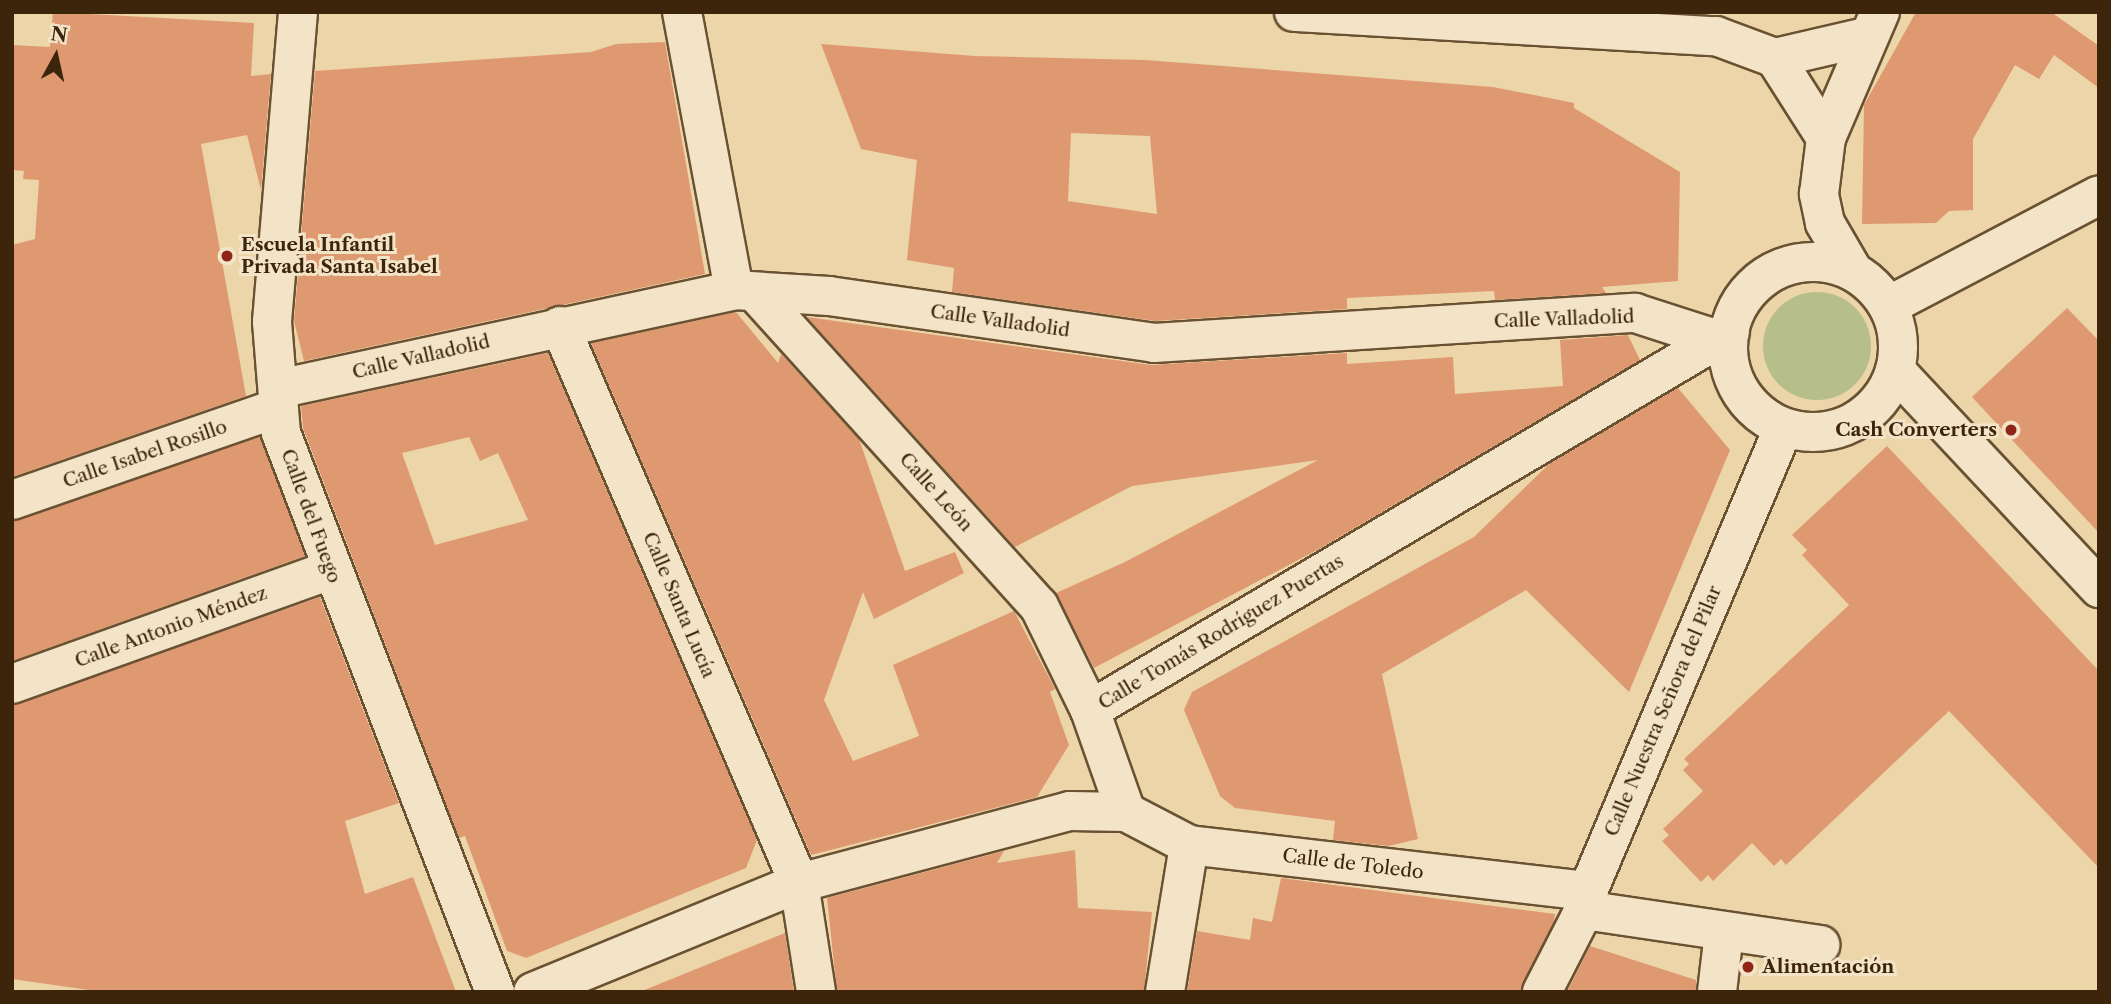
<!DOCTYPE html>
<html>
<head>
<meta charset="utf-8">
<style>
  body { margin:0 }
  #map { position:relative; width:2111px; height:1004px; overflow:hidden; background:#ecd5a9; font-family:"Libre Caslon Text",serif }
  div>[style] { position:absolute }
  .green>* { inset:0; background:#b6be8a }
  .round { border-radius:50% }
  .building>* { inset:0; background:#de9971 }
  .roads { filter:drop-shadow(2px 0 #695132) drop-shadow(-2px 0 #695132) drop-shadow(0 2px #695132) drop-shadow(0 -2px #695132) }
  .minor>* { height:38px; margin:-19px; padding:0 19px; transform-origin:19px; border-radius:19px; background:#f3e4c7 }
  .minor>.ring { margin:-19px; padding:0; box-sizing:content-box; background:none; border:38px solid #f3e4c7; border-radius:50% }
  .dots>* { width:19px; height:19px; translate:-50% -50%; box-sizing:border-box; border:4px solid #f3e4c7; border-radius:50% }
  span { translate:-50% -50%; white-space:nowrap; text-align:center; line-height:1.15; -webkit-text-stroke:6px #f3e4c7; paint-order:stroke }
  .poi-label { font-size:19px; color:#3d250b; font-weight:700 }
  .left { translate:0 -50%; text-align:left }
  .right { translate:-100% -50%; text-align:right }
  .street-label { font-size:19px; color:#3d250b }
  .frame { position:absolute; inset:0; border:14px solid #3d250b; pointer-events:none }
  .north { position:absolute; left:21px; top:21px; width:70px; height:70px; -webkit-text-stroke:5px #f3e4c7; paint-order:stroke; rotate:8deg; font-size:19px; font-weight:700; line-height:28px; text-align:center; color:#3d250b }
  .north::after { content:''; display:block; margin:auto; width:24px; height:32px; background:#3d250b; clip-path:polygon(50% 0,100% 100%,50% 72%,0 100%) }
</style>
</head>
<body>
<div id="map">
  <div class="green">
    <i class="round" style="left:1763px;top:292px;width:108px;height:108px"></i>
  </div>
  <div class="building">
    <i style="clip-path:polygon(53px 12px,254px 23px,251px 76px,271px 74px,261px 190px,247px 135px,201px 144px,246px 396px,12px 477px,12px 245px,35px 239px,39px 180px,23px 179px,24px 171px,12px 170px,12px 45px,50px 47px)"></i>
    <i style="clip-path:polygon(1916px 12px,2051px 12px,2099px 46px,2099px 88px,2054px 55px,2039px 79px,2015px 65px,1973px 139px,1973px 210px,1949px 211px,1936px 223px,1862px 224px,1864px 105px)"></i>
    <i style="clip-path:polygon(665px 42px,705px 274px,304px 361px,294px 321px,315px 71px,591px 52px,616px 44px)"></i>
    <i style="clip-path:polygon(evenodd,821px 44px,975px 56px,1145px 60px,1493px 87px,1574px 103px,1574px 108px,1680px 172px,1678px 281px,1602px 287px,1606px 293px,1495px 300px,1494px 291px,1347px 298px,1347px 309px,1155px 321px,952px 292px,954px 268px,907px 260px,917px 160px,861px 149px,821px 44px,1071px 133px,1150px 136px,1157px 214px,1068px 201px,1071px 133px)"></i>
    <i style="clip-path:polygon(2067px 308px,2099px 341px,2099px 533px,1972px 397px)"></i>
    <i style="clip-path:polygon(736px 312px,778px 363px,781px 354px,859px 439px,905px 571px,955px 552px,964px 573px,874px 619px,863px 592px,824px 700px,853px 761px,919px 736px,893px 665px,1014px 611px,1055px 689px,1050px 692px,1069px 745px,1037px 797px,811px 855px,591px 343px)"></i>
    <i style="clip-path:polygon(807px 317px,1151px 365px,1347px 353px,1347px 364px,1453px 357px,1455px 394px,1563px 386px,1560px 340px,1628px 335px,1640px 360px,1319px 549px,1094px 668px,1056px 593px,1125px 562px,1318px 460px,1132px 486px,1015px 547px)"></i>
    <i style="clip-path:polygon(evenodd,548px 353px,757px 840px,746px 868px,526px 958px,507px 951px,465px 836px,459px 838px,303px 428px,301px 406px,548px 353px,469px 437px,480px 461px,498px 453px,528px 520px,435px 545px,402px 453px,469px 437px)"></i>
    <i style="clip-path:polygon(1678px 388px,1730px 450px,1629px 692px,1526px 590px,1382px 674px,1418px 839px,1389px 846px,1333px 840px,1335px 821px,1235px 808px,1220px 796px,1184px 710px,1192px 692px,1474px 537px,1549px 464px)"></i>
    <i style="clip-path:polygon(260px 437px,305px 556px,12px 661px,12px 521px)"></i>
    <i style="clip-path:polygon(1887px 446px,2099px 671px,2099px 868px,1949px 711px,1786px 865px,1781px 859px,1774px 866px,1752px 843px,1713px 881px,1708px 875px,1701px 882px,1662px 841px,1669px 835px,1663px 829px,1703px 791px,1683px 770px,1689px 764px,1684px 759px,1849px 605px,1802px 555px,1807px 550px,1792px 535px)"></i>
    <i style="clip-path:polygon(320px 597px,399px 803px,345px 821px,365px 894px,413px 877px,456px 992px,103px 992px,12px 979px,12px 705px)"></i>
    <i style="clip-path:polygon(1075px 850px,1078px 908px,1152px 912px,1144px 992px,837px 992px,827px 898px,1004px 851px,997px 863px)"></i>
    <i style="clip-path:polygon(1281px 878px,1555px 914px,1554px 921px,1520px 992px,1187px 992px,1197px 931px,1250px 940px,1253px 918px,1272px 922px)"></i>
    <i style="clip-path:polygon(785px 933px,794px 992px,642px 992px,642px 991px)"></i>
    <i style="clip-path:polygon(1590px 946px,1696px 980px,1696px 992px,1567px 992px)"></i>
  </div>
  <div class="roads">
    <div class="minor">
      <i style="left:298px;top:12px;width:311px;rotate:94.8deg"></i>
      <i style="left:272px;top:322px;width:111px;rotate:85.4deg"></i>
      <i style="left:281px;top:433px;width:599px;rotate:69.05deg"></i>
      <i style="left:682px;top:12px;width:283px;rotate:79.4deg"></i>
      <i style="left:1294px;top:12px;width:423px;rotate:3.3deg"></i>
      <i style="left:1716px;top:36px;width:63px;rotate:20.4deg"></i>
      <i style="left:1775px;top:58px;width:95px;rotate:57.5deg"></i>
      <i style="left:1775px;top:58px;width:93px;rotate:-13deg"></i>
      <i class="ring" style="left:1728px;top:262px;width:132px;height:132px"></i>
      <i style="left:1853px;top:271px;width:56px;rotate:-120.3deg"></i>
      <i style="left:1825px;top:223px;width:30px;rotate:-102deg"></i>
      <i style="left:1819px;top:194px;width:56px;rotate:-82.9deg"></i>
      <i style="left:1826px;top:138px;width:137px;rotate:-66.8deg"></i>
      <i style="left:755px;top:292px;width:423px;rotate:47.9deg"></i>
      <i style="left:1039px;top:606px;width:116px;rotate:63.9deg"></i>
      <i style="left:1090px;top:710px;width:108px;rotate:70.6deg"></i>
      <i style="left:1888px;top:306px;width:238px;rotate:-27.7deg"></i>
      <i style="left:560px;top:326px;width:606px;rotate:66.78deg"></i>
      <i style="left:799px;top:883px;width:110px;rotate:81.1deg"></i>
      <i style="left:1895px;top:370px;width:299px;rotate:46.9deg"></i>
      <i style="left:278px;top:389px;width:467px;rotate:-12.2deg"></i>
      <i style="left:734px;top:290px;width:95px;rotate:3.6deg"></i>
      <i style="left:829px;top:296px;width:328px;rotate:8.2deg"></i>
      <i style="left:1154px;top:343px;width:482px;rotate:-3.6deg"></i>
      <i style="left:1635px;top:313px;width:98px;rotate:17.9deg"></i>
      <i style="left:12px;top:500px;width:281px;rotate:-19.1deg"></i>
      <i style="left:12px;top:684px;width:339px;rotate:-19.7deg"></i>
      <i style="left:1090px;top:710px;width:743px;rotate:-30.57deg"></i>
      <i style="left:1584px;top:910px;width:239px;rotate:8.4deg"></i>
      <i style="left:533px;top:992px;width:287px;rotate:-22.3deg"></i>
      <i style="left:799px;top:883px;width:280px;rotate:-14.9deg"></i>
      <i style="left:1070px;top:811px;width:56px;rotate:1deg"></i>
      <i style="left:1126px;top:812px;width:71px;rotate:27.6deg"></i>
      <i style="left:1189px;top:845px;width:402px;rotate:6.6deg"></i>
      <i style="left:1165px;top:992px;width:149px;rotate:-80.7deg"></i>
      <i style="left:1542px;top:992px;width:92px;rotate:-62.9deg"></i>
      <i style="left:1584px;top:910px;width:19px;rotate:-78deg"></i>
      <i style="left:1588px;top:891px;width:501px;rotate:-67.12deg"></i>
      <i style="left:1717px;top:992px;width:60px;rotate:-83.3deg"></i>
    </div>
  </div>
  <div class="dots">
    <i style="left:227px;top:256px;background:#8f2418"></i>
    <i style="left:2011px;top:430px;background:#8f2418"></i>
    <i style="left:1748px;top:967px;background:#8f2418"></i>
  </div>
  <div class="poi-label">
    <span class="left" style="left:241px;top:256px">Escuela Infantil<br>Privada Santa Isabel</span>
    <span class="right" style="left:1997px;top:430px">Cash Converters</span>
    <span class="left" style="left:1762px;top:967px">Alimentación</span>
  </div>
  <div class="street-label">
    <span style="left:1564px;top:319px;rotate:-2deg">Calle Valladolid</span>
    <span style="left:1000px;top:321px;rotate:8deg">Calle Valladolid</span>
    <span style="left:421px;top:357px;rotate:-13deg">Calle Valladolid</span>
    <span style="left:145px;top:454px;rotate:-19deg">Calle Isabel Rosillo</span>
    <span style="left:936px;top:492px;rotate:48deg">Calle León</span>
    <span style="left:311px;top:516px;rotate:70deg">Calle del Fuego</span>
    <span style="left:679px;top:605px;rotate:67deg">Calle Santa Lucía</span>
    <span style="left:171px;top:627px;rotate:-20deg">Calle Antonio Méndez</span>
    <span style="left:1221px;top:632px;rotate:-31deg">Calle Tomás Rodríguez Puertas</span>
    <span style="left:1663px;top:711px;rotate:-67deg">Calle Nuestra Señora del Pilar</span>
    <span style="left:1353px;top:864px;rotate:7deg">Calle de Toledo</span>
  </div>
  <div class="frame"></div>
  <div class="north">N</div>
</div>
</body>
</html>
